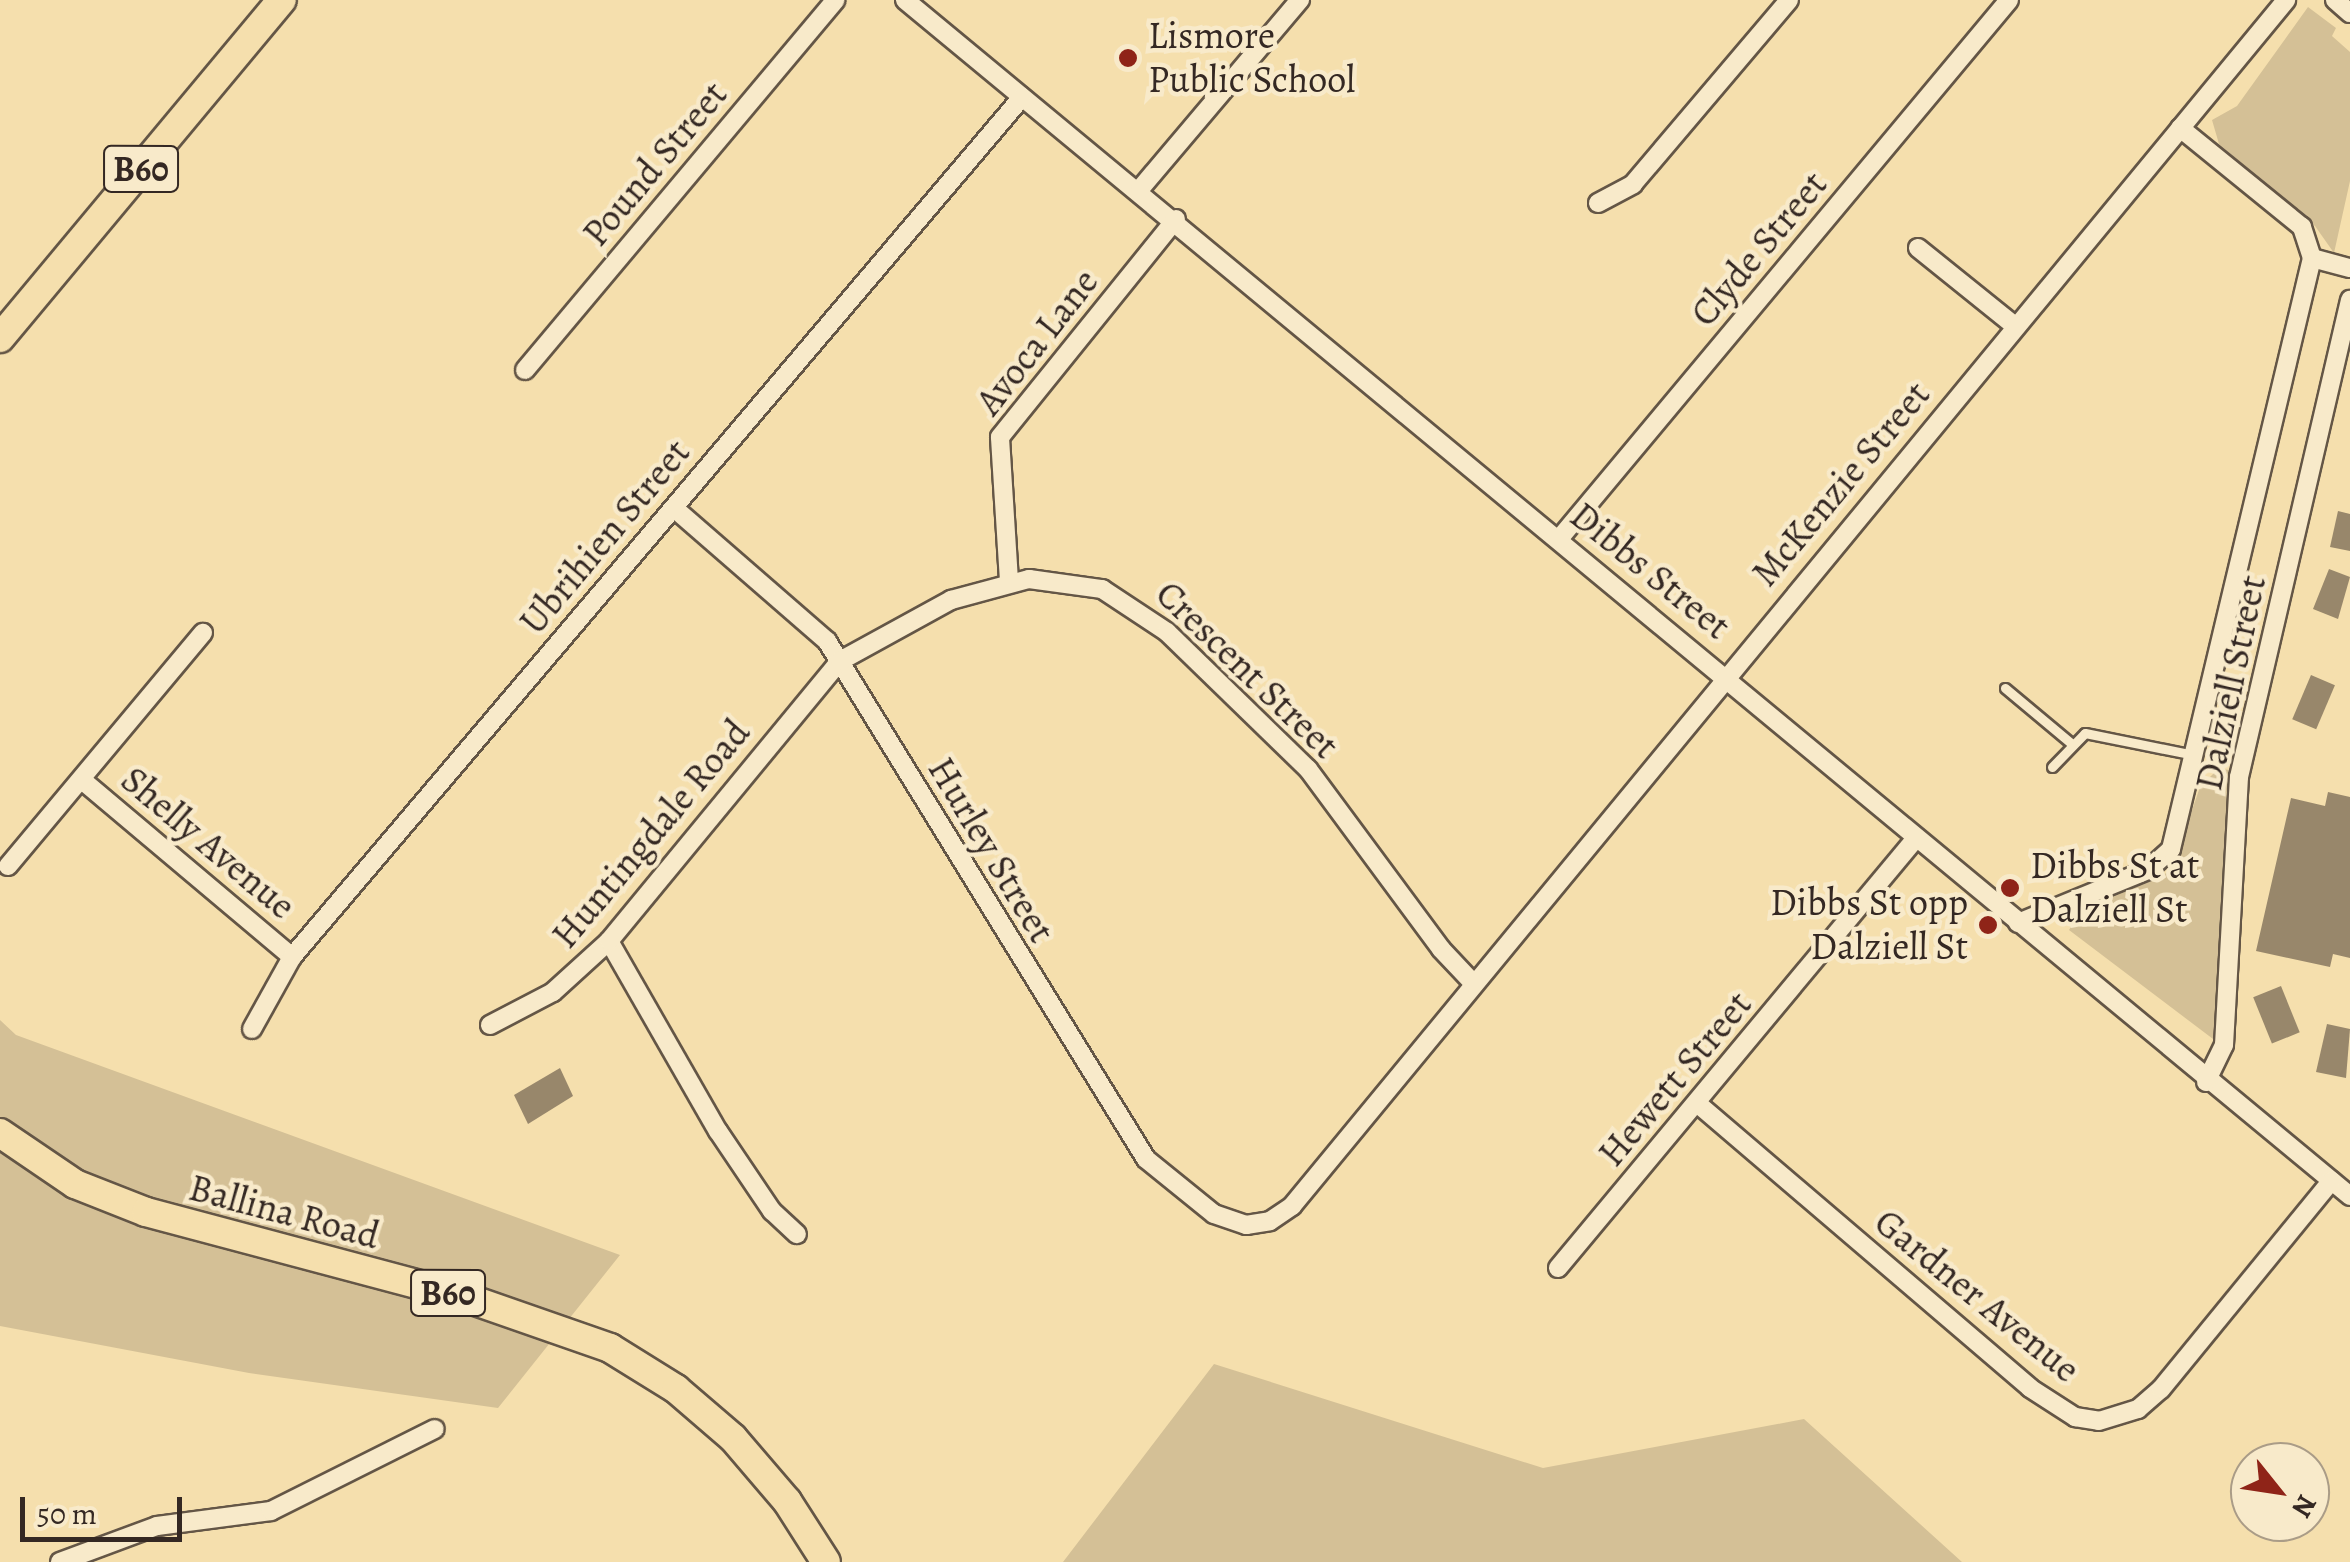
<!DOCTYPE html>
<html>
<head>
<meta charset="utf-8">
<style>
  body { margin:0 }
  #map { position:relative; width:2350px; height:1562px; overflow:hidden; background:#f5dfad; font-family:Alegreya,serif }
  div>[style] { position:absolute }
  .green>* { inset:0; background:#d4c096 }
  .building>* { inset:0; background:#98876b; transform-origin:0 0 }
  .roads { filter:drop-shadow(2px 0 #645646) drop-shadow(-2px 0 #645646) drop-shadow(0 2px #645646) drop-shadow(0 -2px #645646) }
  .lane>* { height:9px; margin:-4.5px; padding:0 4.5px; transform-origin:4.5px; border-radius:4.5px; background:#f8eaca }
  .street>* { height:18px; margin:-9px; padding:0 9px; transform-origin:9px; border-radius:9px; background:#f8eaca }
  .primary>* { height:28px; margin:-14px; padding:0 14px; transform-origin:14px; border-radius:14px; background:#f5dfad }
  .dots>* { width:28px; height:28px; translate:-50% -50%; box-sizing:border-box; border:5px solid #f8eaca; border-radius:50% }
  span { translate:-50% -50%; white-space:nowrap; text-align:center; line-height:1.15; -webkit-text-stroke:9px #f8eaca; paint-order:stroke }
  .shield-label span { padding:2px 8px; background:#f8eaca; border:2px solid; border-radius:8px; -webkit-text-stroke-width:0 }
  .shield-label { font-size:35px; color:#342823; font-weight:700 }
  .poi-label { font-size:38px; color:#342823 }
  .left { translate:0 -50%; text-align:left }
  .right { translate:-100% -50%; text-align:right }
  .street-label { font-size:38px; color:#342823 }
  .north { position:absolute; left:2230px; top:1442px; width:100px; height:100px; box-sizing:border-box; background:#f8eaca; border:2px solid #aa9c87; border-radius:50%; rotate:120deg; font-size:28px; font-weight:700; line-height:40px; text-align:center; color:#342823 }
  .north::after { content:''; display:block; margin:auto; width:35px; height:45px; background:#8f2418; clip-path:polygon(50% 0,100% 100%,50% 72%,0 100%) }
  .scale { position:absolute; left:20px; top:1497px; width:162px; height:45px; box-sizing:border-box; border:5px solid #342823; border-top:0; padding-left:12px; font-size:30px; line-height:35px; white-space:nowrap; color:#342823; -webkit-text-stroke:8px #f8eaca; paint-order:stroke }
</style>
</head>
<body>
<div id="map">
  <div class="green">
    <i style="clip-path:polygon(2308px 7px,2336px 28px,2332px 36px,2350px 52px,2350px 181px,2334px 253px,2315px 226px,2219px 144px,2212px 120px,2237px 106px)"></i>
    <i style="clip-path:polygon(2218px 769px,2231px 770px,2217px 1042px,2069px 930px,2080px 912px,2171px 871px,2200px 787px)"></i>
    <i style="clip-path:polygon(0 1020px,16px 1035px,620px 1255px,498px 1408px,249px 1373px,0 1326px)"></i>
    <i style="clip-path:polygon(1214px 1364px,1543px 1468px,1804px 1419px,1962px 1562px,1063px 1562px)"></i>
  </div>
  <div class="building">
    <i style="clip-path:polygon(2338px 511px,2350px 514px,2350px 551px,2330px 547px)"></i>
    <i style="clip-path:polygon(2329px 569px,2350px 577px,2338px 619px,2313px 609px)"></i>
    <i style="left:2311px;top:675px;width:26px;height:48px;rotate:23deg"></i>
    <i style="clip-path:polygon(2328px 792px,2350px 797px,2350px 958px,2333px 954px,2330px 967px,2256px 951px,2291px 798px,2325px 806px)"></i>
    <i style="left:2281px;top:986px;width:50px;height:30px;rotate:68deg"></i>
    <i style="clip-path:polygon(2327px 1024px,2350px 1029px,2346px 1078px,2316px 1072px)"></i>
    <i style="clip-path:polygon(560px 1068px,573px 1096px,528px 1124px,514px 1095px)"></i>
  </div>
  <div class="roads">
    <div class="lane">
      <i style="left:2005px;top:688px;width:87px;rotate:39.9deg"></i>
      <i style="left:2052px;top:767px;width:47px;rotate:-45.9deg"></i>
      <i style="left:2085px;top:733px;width:111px;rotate:11.4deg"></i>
    </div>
    <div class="street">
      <i style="left:905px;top:0;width:1876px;rotate:39.61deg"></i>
      <i style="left:2335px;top:0;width:20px;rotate:41deg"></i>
      <i style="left:1140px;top:189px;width:248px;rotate:-49.8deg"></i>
      <i style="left:1598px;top:203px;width:40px;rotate:-28deg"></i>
      <i style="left:1633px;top:184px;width:241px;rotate:-49.7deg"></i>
      <i style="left:1918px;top:248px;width:124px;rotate:38.8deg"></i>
      <i style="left:2312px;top:258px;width:39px;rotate:15deg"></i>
      <i style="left:525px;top:370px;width:483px;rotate:-50deg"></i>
      <i style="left:674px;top:508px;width:203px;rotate:41deg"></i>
      <i style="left:827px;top:641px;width:608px;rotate:58.37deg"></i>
      <i style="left:1146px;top:1159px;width:87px;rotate:39deg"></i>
      <i style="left:1214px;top:1214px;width:34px;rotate:19deg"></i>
      <i style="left:1246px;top:1225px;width:24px;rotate:-9deg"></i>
      <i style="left:1270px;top:1221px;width:27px;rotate:-34deg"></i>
      <i style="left:1292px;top:1206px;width:1563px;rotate:-50.5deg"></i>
      <i style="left:1559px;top:539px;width:702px;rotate:-50.14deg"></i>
      <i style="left:1009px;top:581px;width:144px;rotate:-93.6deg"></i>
      <i style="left:1000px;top:437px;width:280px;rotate:-51.1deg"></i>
      <i style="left:82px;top:780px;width:275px;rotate:40.1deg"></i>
      <i style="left:8px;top:866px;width:304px;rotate:-50.1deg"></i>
      <i style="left:2018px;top:923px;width:140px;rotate:-22.2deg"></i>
      <i style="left:2148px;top:870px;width:31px;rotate:-42deg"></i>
      <i style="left:2171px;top:849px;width:608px;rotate:-76.58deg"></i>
      <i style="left:2312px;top:258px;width:33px;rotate:-108deg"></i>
      <i style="left:2302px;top:227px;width:157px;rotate:-140.9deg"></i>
      <i style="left:609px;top:941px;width:219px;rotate:60.2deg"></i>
      <i style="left:718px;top:1131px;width:97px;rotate:56deg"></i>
      <i style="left:772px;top:1211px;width:34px;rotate:43deg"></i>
      <i style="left:490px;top:1025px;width:71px;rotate:-27.6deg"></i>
      <i style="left:553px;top:992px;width:76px;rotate:-42.3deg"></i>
      <i style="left:609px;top:941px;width:363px;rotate:-50.5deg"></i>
      <i style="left:840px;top:661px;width:127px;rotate:-28.8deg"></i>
      <i style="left:951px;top:600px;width:81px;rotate:-15.1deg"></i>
      <i style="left:1029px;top:579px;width:74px;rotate:7.8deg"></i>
      <i style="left:1102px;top:589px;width:78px;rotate:33.5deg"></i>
      <i style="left:1167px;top:632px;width:197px;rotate:44.2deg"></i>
      <i style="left:1308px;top:769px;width:224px;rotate:53.5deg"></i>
      <i style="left:1441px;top:949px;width:48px;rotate:46.7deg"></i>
      <i style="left:252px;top:1029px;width:82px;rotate:-60.9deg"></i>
      <i style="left:292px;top:957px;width:1128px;rotate:-49.67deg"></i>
      <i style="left:2206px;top:1082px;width:41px;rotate:-64.1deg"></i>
      <i style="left:2224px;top:1045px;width:268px;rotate:-86.8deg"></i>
      <i style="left:2239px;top:777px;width:490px;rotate:-76.9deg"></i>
      <i style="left:1698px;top:1104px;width:437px;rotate:40.5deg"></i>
      <i style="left:2030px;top:1388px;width:54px;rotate:32.8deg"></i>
      <i style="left:2075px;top:1417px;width:24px;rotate:9deg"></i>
      <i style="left:2099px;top:1421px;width:41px;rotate:-17.1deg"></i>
      <i style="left:2138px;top:1409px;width:30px;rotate:-41deg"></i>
      <i style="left:2161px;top:1389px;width:269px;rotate:-50.7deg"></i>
      <i style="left:1558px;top:1268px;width:560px;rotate:-50.22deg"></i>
      <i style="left:60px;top:1562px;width:103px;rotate:-20.4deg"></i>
      <i style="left:157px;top:1526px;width:115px;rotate:-7.5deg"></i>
      <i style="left:271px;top:1511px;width:183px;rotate:-26.6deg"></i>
    </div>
    <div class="primary">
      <i style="left:0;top:338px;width:440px;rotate:-50.2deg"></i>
      <i style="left:0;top:1133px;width:91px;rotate:34.2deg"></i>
      <i style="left:75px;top:1184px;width:76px;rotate:21.5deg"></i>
      <i style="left:146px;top:1212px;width:326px;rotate:14.9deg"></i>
      <i style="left:461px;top:1296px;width:158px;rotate:19.2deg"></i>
      <i style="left:610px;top:1348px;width:78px;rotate:31.8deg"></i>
      <i style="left:676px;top:1389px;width:75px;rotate:40.7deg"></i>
      <i style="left:733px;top:1438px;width:83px;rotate:49.4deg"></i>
      <i style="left:787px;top:1501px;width:72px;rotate:57.4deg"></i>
    </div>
  </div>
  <div class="dots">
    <i style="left:1128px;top:58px;background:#8f2418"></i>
    <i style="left:2010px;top:888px;background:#8f2418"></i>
    <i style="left:1988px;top:925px;background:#8f2418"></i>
  </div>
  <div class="shield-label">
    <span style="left:141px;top:169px">B60</span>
    <span style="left:448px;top:1293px">B60</span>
  </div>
  <div class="poi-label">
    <span class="left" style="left:1148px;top:58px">Lismore<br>Public School</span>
    <span class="left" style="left:2030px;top:888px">Dibbs St at<br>Dalziell St</span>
    <span class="right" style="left:1968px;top:925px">Dibbs St opp<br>Dalziell St</span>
  </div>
  <div class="street-label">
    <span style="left:655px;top:164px;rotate:-50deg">Pound Street</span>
    <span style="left:1759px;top:249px;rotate:-50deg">Clyde Street</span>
    <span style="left:1037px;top:342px;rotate:-52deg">Avoca Lane</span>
    <span style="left:1841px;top:484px;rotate:-50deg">McKenzie Street</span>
    <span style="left:605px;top:537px;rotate:-50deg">Ubrihien Street</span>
    <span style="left:1650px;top:571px;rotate:39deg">Dibbs Street</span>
    <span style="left:1247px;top:670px;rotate:44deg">Crescent Street</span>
    <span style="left:2231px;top:683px;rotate:-78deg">Dalziell Street</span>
    <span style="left:651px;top:834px;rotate:-50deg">Huntingdale Road</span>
    <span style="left:208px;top:843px;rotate:40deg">Shelly Avenue</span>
    <span style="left:991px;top:850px;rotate:59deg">Hurley Street</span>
    <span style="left:1675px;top:1079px;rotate:-50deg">Hewett Street</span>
    <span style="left:284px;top:1212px;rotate:15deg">Ballina Road</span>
    <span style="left:1977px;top:1296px;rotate:39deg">Gardner Avenue</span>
  </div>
  <div class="north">N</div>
  <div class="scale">50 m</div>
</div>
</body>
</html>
